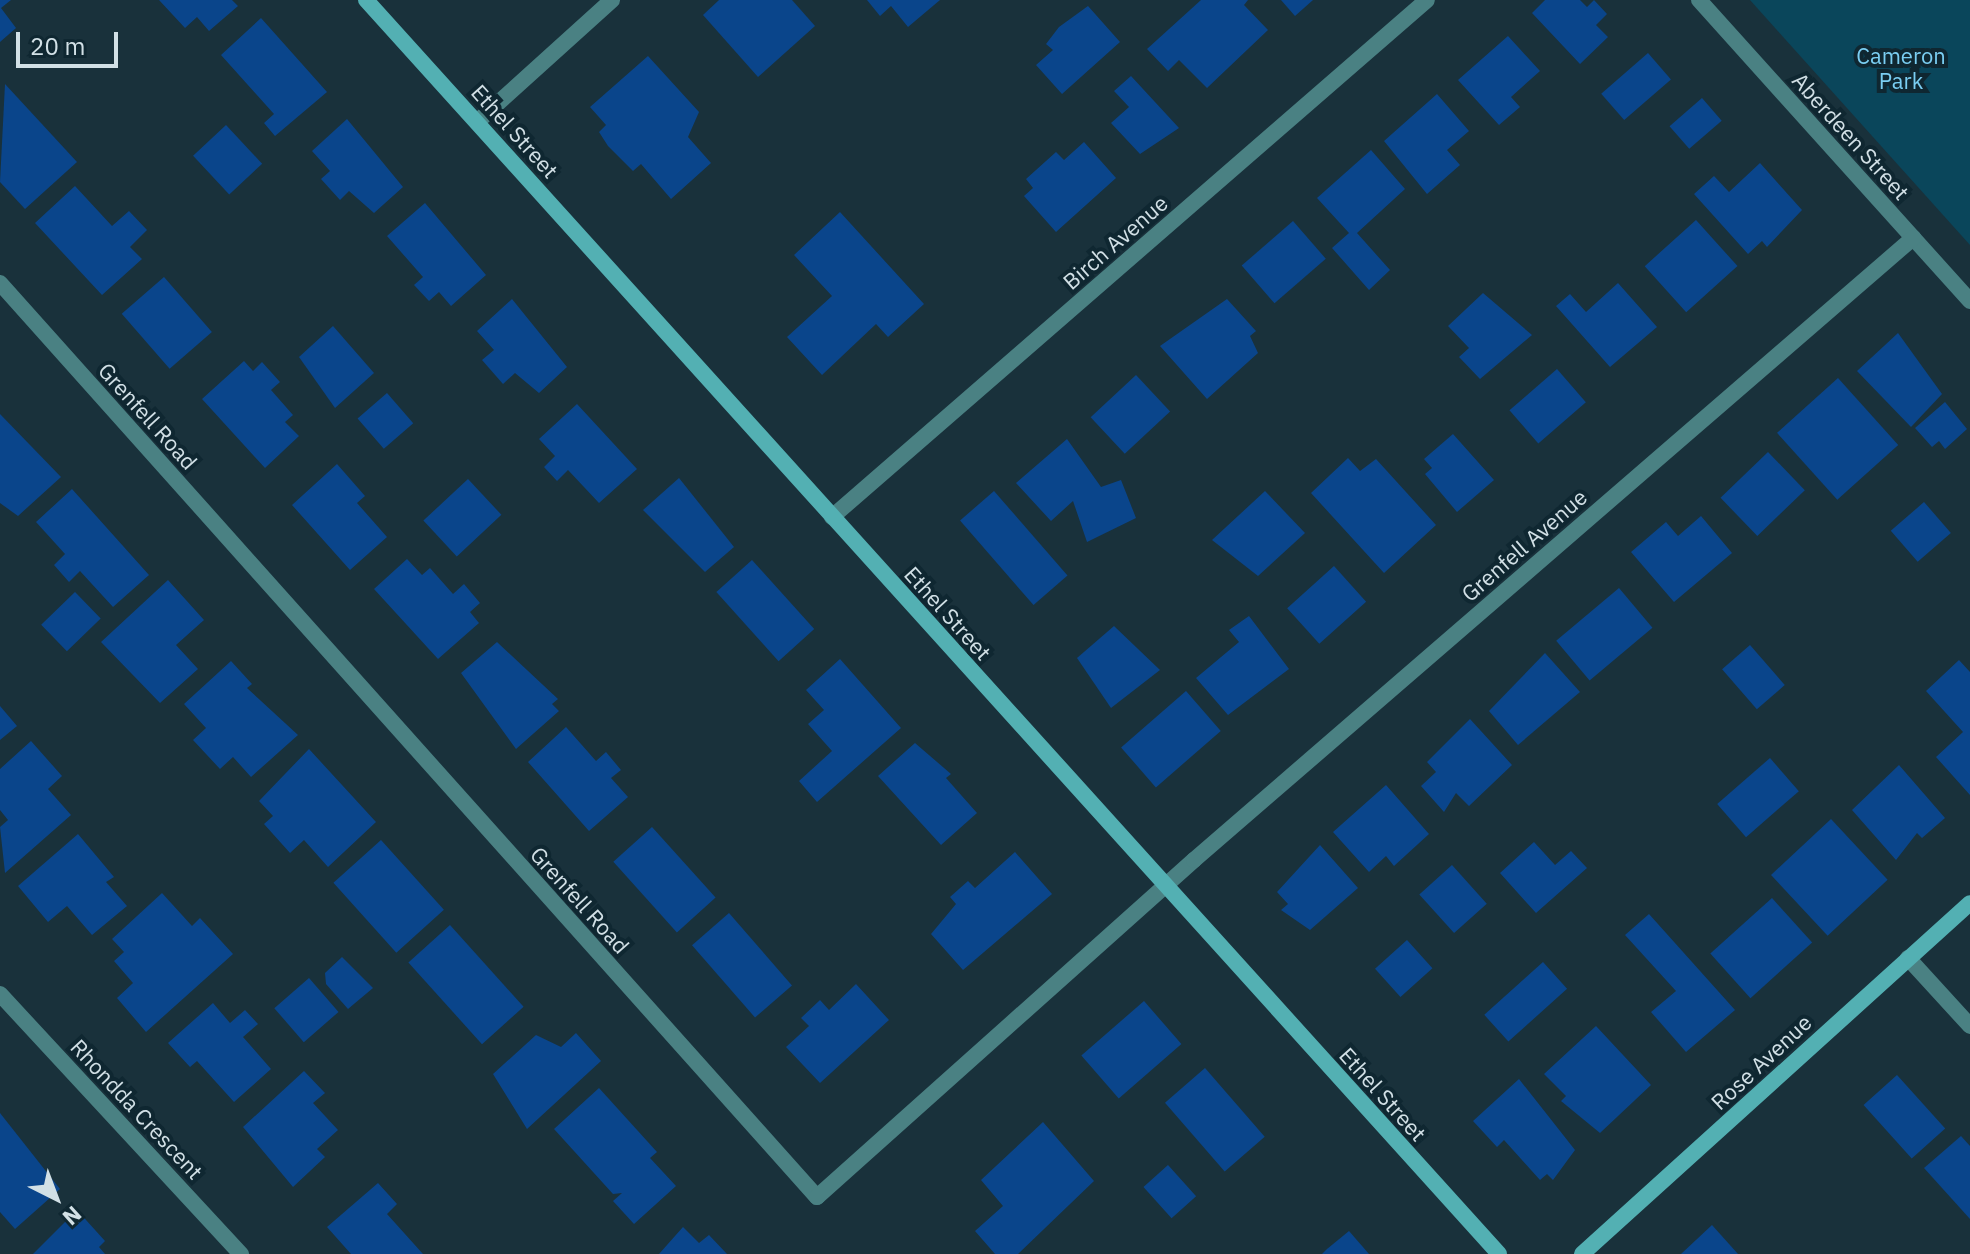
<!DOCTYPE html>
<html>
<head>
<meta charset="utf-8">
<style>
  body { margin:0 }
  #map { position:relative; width:1970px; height:1254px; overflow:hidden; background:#19313b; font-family:"IBM Plex Sans",sans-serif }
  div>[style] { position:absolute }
  .green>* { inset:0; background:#0a465b }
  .building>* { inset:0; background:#0a458b; transform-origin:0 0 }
  .street>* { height:16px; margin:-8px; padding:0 8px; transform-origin:8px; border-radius:8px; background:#4a8183 }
  .secondary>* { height:16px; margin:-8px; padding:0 8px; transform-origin:8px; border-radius:8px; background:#53b0b3 }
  span { translate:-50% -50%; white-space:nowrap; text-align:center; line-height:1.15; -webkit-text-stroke:8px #0f2731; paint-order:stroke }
  .park-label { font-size:22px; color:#7acef2 }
  .street-label { font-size:22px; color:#d2e0e6 }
  .north { position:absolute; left:16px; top:1158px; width:80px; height:80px; -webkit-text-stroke:6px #0f2731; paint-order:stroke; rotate:138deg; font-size:22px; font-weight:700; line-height:32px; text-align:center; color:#d2e0e6 }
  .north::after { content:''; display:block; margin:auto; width:28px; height:36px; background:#d2e0e6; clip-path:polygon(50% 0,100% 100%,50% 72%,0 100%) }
  .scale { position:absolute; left:16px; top:32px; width:102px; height:36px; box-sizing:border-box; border:4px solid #d2e0e6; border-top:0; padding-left:10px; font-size:24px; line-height:28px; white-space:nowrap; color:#d2e0e6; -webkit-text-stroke:6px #0f2731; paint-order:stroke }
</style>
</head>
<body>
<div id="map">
  <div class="green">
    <i style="clip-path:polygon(1750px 0,1970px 0,1970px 245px)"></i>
  </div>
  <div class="building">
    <i style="clip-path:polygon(0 0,11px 0,1px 8px,16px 28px,0 42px)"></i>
    <i style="clip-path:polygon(159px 0,232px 0,238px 6px,209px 31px,197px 17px,185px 28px)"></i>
    <i style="clip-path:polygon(719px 0,792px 0,815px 26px,758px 77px,703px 15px)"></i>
    <i style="clip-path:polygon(867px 0,940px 0,908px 27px,891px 6px,880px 16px)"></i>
    <i style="clip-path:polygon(1201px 0,1248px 0,1244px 5px,1268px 30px,1207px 88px,1179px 60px,1168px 71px,1147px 49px)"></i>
    <i style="clip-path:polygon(1281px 0,1313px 0,1295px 16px)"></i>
    <i style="clip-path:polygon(1545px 0,1580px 0,1587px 7px,1594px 0,1607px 14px,1596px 25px,1608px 37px,1580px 64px,1532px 13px)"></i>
    <i style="clip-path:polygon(1088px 6px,1120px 42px,1062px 94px,1036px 65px,1053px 50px,1046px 44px,1059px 27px)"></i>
    <i style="clip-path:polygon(261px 18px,327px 92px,275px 136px,264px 123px,274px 114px,221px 55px)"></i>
    <i style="clip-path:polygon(1508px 36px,1540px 71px,1511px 97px,1520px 107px,1499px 125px,1458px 80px)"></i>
    <i style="left:1648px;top:53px;width:35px;height:62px;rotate:49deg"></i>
    <i style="clip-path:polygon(648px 56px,699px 112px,688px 137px,711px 163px,671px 199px,641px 164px,633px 171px,608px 146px,599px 132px,606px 125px,590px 107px)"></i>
    <i style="clip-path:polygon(1131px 76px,1179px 128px,1140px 154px,1111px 123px,1129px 107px,1114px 91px)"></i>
    <i style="clip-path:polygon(5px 84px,77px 162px,25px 209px,0 182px)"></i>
    <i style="clip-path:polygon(1437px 94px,1469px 131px,1447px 150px,1460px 165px,1427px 194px,1384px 141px)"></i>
    <i style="left:1702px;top:98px;width:30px;height:43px;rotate:49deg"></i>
    <i style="clip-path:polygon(347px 119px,403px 187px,374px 213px,349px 191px,340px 200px,321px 179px,330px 171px,312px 151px)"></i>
    <i style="left:226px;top:125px;width:53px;height:45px;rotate:47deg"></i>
    <i style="clip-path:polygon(1084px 142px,1116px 178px,1056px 232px,1024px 196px,1033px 188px,1026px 179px,1056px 152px,1064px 160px)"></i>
    <i style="clip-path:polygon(1371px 150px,1405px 189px,1357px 233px,1390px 270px,1369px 290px,1332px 248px,1349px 233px,1317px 198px)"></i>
    <i style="clip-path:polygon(1760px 163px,1802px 210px,1767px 247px,1762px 241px,1748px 254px,1694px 194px,1714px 176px,1729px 192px)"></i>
    <i style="clip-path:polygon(75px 186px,112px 226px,129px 211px,147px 230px,130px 247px,142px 259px,102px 295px,35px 223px)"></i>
    <i style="clip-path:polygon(425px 203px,486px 275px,451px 306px,439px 292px,429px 301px,414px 285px,423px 277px,387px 236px)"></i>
    <i style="clip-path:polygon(840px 212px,924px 304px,888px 337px,876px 324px,822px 375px,787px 337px,832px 296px,794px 255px)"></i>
    <i style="left:1696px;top:220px;width:62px;height:69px;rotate:48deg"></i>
    <i style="left:1293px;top:221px;width:50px;height:68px;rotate:49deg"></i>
    <i style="left:164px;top:277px;width:73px;height:56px;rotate:49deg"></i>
    <i style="clip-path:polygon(1618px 283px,1657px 327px,1610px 367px,1556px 306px,1570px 294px,1586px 312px)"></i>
    <i style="clip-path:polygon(1483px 293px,1532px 335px,1480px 379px,1459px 357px,1469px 348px,1448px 326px)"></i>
    <i style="clip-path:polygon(512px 299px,567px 367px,539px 393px,515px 373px,503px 384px,482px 360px,494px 350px,477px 331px)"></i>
    <i style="clip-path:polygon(1227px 299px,1256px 331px,1250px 336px,1258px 353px,1207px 399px,1160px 346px)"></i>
    <i style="clip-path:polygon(333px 326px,374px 373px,335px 408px,299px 357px)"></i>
    <i style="clip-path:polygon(1898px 333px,1942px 394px,1911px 427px,1857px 371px)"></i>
    <i style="clip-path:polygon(244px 361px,253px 371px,262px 362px,280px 382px,271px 390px,293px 415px,285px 422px,299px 436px,265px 468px,202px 399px)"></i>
    <i style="left:1557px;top:369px;width:44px;height:63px;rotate:49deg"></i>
    <i style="left:1136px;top:375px;width:50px;height:62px;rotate:47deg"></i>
    <i style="left:1838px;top:378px;width:90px;height:82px;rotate:48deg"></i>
    <i style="left:387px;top:393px;width:40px;height:39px;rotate:49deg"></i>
    <i style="clip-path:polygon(1945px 402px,1967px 429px,1945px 449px,1939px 441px,1932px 447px,1915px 428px)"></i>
    <i style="clip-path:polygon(577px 404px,637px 469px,599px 503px,568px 470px,557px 481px,544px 467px,555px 456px,539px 439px)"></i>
    <i style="clip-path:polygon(0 414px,61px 477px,18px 516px,0 503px)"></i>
    <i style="clip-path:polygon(1453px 434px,1494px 480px,1457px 512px,1425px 474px,1432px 468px,1424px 459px)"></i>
    <i style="clip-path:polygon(1067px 439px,1101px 487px,1121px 480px,1136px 518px,1087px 542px,1073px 501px,1051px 521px,1016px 483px)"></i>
    <i style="left:1768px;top:452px;width:53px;height:66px;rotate:46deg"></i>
    <i style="clip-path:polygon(1348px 458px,1360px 471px,1376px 459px,1436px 525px,1384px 573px,1311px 493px)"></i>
    <i style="clip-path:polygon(337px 464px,365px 496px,357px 503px,387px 537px,350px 570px,292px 505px)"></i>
    <i style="clip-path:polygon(679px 478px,734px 547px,705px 572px,643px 510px)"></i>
    <i style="left:468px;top:479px;width:49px;height:61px;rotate:47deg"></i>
    <i style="clip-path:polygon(72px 489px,149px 575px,113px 607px,80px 571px,69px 582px,54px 565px,65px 554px,36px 522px)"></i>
    <i style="left:994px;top:491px;width:112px;height:45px;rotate:49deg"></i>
    <i style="clip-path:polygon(1265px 491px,1305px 533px,1258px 576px,1212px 540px)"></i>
    <i style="left:1924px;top:502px;width:41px;height:44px;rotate:49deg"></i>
    <i style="clip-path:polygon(1701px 516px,1732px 553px,1674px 602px,1631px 552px,1666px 522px,1678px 536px)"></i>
    <i style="clip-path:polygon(407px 559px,422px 575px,430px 568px,453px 594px,464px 584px,480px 603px,470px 612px,479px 623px,438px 659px,374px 589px)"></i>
    <i style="left:752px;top:560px;width:93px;height:48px;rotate:48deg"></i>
    <i style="left:1334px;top:566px;width:48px;height:63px;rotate:48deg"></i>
    <i style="clip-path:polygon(168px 580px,204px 620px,176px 645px,198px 669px,160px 703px,101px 642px)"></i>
    <i style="left:1619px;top:588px;width:52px;height:82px;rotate:50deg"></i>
    <i style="left:75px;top:592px;width:37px;height:47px;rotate:46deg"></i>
    <i style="clip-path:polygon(1249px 616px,1289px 669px,1228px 715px,1196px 678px,1239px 642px,1229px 630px)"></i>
    <i style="clip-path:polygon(1114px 626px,1160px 670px,1111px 708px,1077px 658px)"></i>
    <i style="clip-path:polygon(497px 642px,558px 699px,552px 704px,559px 711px,516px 749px,461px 673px)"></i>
    <i style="left:1750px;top:645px;width:53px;height:37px;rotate:49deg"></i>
    <i style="clip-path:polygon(1545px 653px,1580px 692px,1518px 745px,1489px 711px)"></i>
    <i style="clip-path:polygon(840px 659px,901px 728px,817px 802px,799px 781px,832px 751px,808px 724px,824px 710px,806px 690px)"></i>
    <i style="clip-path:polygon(1959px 660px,1970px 672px,1970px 795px,1936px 757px,1963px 732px,1926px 691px)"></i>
    <i style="clip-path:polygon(231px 661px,252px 684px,247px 688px,298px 735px,251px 777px,233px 757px,220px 769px,193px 740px,206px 728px,184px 704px)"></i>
    <i style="left:1186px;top:691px;width:53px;height:86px;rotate:49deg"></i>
    <i style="clip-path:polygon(0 706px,17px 726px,0 740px)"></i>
    <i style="clip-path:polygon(1470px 719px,1512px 765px,1469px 806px,1456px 793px,1444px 812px,1421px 786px,1436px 772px,1427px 762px)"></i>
    <i style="clip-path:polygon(566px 727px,596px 761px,606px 752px,621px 770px,611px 778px,628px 797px,589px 831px,528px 762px)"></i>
    <i style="clip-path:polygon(31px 741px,62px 776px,48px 789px,71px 815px,5px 873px,0 827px,8px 820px,0 810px,0 769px)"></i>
    <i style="clip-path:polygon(915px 743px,951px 774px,946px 778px,977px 813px,941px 845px,878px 776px)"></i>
    <i style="clip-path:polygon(309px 749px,376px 822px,328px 867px,304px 840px,290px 853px,264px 824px,273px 816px,259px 801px)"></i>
    <i style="left:1770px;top:758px;width:44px;height:70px;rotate:49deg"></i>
    <i style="clip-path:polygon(1899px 765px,1945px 818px,1922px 838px,1917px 833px,1896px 860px,1852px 810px)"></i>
    <i style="clip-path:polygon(1386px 785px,1429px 834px,1394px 866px,1386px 856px,1369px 872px,1333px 832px)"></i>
    <i style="left:1831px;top:819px;width:83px;height:82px;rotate:47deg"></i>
    <i style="left:652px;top:827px;width:95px;height:52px;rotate:48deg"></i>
    <i style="clip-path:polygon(78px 834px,114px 877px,106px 882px,127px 906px,92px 935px,67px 906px,48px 922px,18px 886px)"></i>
    <i style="left:381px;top:840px;width:94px;height:64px;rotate:48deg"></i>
    <i style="clip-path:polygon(1534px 842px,1555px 865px,1571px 851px,1587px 868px,1536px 913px,1500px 873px)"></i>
    <i style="clip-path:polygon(1320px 845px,1358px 888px,1310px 930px,1281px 910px,1288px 904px,1277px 892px)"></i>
    <i style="clip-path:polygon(1015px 852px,1052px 894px,963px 970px,931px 934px,956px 904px,950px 897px,968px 881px,975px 888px)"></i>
    <i style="left:1452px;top:865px;width:52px;height:44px;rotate:48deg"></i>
    <i style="clip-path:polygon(162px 893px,192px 926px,200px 918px,233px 954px,146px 1032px,117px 998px,133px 983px,114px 961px,124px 952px,112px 939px)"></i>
    <i style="left:1772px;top:898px;width:60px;height:83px;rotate:48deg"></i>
    <i style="left:729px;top:913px;width:96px;height:49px;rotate:49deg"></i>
    <i style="clip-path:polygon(1649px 914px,1735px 1010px,1686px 1052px,1651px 1012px,1676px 991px,1625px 935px)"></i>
    <i style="left:450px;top:925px;width:110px;height:56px;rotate:48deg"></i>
    <i style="left:1407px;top:940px;width:38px;height:43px;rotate:48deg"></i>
    <i style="clip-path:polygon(342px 957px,373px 988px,348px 1009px,326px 984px,325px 973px)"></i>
    <i style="left:1543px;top:962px;width:36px;height:79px;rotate:48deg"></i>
    <i style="left:309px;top:978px;width:45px;height:46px;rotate:49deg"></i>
    <i style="clip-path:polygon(856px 984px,889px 1020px,820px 1083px,786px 1047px,809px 1026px,801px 1018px,820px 1000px,829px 1010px)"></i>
    <i style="left:1144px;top:1001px;width:57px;height:83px;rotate:49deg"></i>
    <i style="clip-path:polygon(213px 1003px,230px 1023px,245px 1010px,258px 1024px,243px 1037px,271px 1069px,234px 1102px,197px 1061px,190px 1067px,168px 1043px)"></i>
    <i style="clip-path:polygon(1596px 1026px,1651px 1085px,1600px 1133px,1561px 1101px,1566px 1096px,1544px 1074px)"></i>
    <i style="clip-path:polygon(576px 1033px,601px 1061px,527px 1129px,493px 1074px,536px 1035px,561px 1047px)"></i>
    <i style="left:1205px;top:1068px;width:91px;height:53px;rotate:49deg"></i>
    <i style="clip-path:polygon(304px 1071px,325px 1093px,313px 1103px,338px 1130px,317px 1149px,325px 1157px,293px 1187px,243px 1127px)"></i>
    <i style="left:1897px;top:1075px;width:72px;height:45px;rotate:48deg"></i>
    <i style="clip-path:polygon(1519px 1079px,1575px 1150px,1553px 1180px,1547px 1174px,1540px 1180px,1504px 1140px,1497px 1147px,1473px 1121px)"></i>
    <i style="clip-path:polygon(599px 1088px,657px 1152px,650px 1158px,676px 1186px,634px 1224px,613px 1201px,622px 1193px,613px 1194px,554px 1129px)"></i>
    <i style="clip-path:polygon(0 1113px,60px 1189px,15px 1229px,0 1212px)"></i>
    <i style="clip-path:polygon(1043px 1122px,1094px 1181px,1018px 1254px,995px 1254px,975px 1231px,1003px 1206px,981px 1180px)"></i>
    <i style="clip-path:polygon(1961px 1136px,1970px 1146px,1970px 1219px,1924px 1168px)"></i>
    <i style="left:1168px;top:1165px;width:42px;height:33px;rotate:48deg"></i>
    <i style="clip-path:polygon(378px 1183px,397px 1204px,387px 1214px,423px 1254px,351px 1254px,327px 1227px)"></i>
    <i style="clip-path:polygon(77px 1210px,105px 1241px,99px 1247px,105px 1254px,33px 1254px)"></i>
    <i style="clip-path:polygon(1712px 1225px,1738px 1254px,1681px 1254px)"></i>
    <i style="clip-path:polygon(683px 1227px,699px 1243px,709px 1235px,727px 1254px,659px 1254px)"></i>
    <i style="clip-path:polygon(1349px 1231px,1369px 1254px,1322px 1254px,1327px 1249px)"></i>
  </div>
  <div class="street">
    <i style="left:1699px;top:0;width:405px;rotate:48deg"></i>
    <i style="left:477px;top:122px;width:182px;rotate:-42.1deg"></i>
    <i style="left:0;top:283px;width:1226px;rotate:48.21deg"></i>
    <i style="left:817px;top:1197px;width:506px;rotate:-41.79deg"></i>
    <i style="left:1194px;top:860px;width:951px;rotate:-40.86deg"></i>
    <i style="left:832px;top:517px;width:788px;rotate:-40.99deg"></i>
    <i style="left:1908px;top:958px;width:92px;rotate:47.6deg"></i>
    <i style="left:0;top:994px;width:355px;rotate:47.2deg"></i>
  </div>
  <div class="secondary">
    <i style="left:366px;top:0;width:1690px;rotate:47.9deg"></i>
    <i style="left:1582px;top:1254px;width:523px;rotate:-42.13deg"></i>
  </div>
  <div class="park-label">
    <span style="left:1901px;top:68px">Cameron<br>Park</span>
  </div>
  <div class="street-label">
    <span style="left:515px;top:131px;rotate:48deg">Ethel Street</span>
    <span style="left:1851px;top:136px;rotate:48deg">Aberdeen Street</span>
    <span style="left:1115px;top:242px;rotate:-41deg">Birch Avenue</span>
    <span style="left:148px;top:416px;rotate:48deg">Grenfell Road</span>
    <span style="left:1524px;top:545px;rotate:-41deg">Grenfell Avenue</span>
    <span style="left:948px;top:613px;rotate:48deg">Ethel Street</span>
    <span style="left:580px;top:900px;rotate:48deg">Grenfell Road</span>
    <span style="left:1761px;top:1062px;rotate:-43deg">Rose Avenue</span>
    <span style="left:1383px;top:1094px;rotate:48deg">Ethel Street</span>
    <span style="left:137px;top:1109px;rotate:47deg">Rhondda Crescent</span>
  </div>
  <div class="north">N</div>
  <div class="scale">20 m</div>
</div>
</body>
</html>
